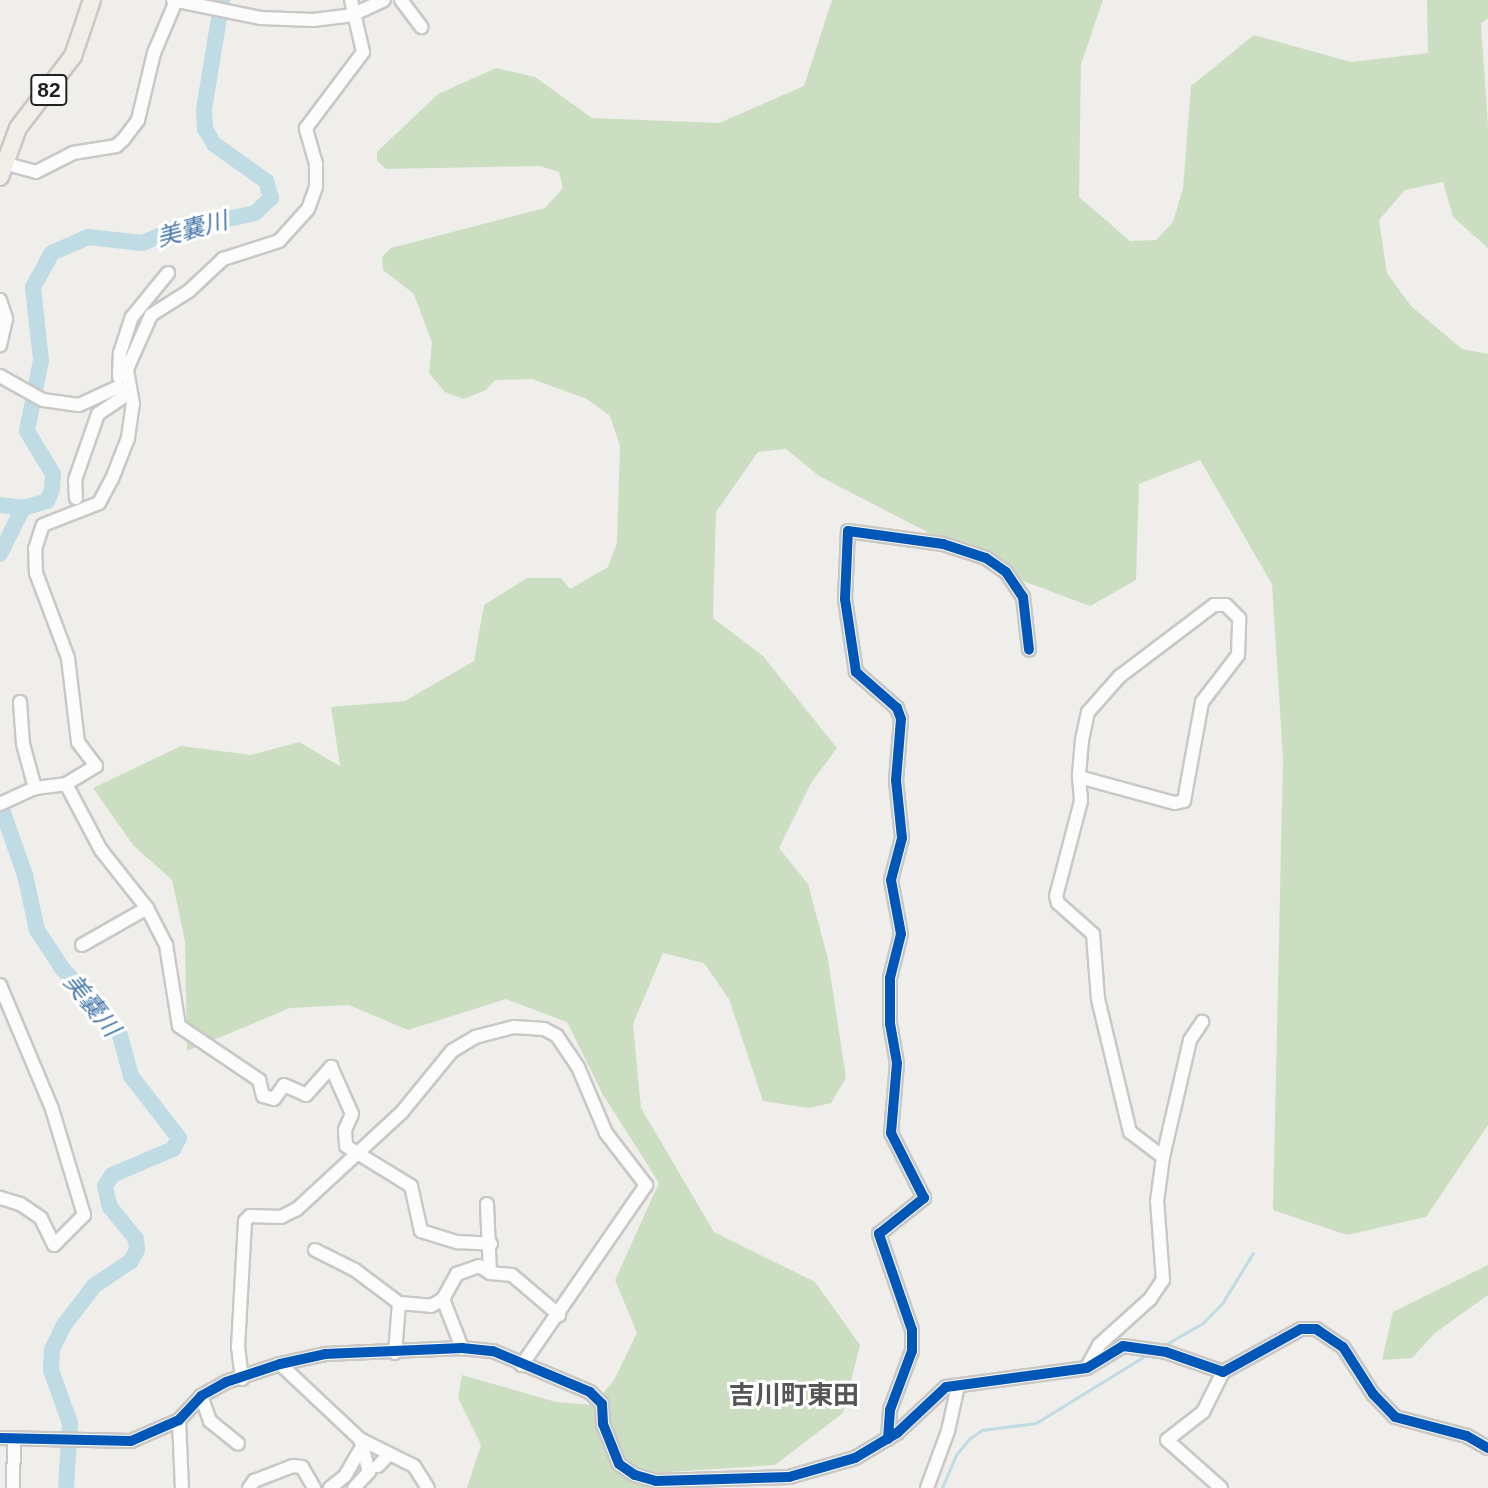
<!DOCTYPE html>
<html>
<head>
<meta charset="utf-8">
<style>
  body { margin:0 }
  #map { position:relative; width:1488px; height:1488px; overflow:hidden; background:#f0eeeb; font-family:Arial,"Noto Sans JP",sans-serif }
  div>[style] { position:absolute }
  .forest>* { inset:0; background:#cbdec1 }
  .stream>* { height:2.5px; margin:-1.25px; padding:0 1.25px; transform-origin:1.25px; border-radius:1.25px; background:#bfdbe3 }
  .river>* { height:16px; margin:-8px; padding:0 8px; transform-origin:8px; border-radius:8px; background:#bfdbe3 }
  .roads { filter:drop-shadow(2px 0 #c9c8c7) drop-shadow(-2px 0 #c9c8c7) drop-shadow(0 2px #c9c8c7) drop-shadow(0 -2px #c9c8c7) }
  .minor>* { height:12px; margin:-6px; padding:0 6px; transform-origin:6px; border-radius:6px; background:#fdfcfc }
  .major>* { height:16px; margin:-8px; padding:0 8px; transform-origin:8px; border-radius:8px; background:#f3ede7 }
  .cycleway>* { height:10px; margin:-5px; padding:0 5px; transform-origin:5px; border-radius:5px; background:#0057b8 }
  span { translate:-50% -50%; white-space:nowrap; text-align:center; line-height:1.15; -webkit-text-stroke:6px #fff; paint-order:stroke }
  .shield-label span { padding:2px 5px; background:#fff; border:2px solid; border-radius:5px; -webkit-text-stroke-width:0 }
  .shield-label { font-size:21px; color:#222; font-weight:700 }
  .water-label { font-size:24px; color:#4a7aab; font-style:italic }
  .quarter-label { font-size:26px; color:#555; font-weight:700 }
</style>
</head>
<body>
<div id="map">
  <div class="forest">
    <i style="clip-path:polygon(832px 0,1103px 0,1081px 64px,1079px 197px,1130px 241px,1156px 240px,1173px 222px,1183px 188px,1191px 86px,1254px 35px,1351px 62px,1428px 53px,1427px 0,1488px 0,1488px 18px,1481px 23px,1488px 127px,1488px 248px,1453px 217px,1443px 182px,1405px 190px,1379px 220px,1387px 273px,1411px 306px,1462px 349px,1488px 354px,1488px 1125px,1426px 1217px,1347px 1235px,1273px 1210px,1283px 758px,1272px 584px,1200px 460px,1139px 484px,1136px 580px,1090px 606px,1018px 579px,819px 476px,786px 449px,758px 452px,716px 512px,713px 618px,763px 656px,837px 748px,811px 783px,779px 848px,808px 884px,828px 959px,846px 1078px,831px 1103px,808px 1108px,763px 1101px,729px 999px,704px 963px,683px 958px,663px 953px,633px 1024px,641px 1108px,714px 1232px,815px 1282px,860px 1345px,843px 1413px,775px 1465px,654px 1473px,648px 1488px,467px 1488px,481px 1445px,458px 1398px,462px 1375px,556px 1402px,594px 1405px,614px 1380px,637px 1333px,615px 1280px,659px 1183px,602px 1093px,567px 1022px,506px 999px,408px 1030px,349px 1005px,290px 1008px,187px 1051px,185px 941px,172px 880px,133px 845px,93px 788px,181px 746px,251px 755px,299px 742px,340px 766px,331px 707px,405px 701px,474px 661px,484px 605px,527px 578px,561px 578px,570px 589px,608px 567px,617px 543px,620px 446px,610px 416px,587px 399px,532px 379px,495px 380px,486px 390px,464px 399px,445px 392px,429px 373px,432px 343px,414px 294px,383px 270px,382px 257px,391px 248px,545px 208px,563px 188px,559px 172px,540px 166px,386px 169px,377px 161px,377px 152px,438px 94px,496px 68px,535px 77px,592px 118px,719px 123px,804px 86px)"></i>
    <i style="clip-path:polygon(1488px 1265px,1488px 1295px,1435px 1333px,1412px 1358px,1382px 1360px,1393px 1312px)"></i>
  </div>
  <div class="stream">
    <i style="left:1163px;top:1346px;width:46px;rotate:-29.9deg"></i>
    <i style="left:1203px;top:1323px;width:29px;rotate:-46deg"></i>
    <i style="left:1223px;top:1302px;width:57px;rotate:-58.5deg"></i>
    <i style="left:942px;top:1488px;width:36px;rotate:-67deg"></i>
    <i style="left:956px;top:1455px;width:21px;rotate:-51deg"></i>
    <i style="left:969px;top:1439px;width:16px;rotate:-35deg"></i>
    <i style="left:982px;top:1430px;width:54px;rotate:-7.4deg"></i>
    <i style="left:1036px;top:1423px;width:132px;rotate:-31.6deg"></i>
  </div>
  <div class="river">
    <i style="left:0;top:505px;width:23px;rotate:7deg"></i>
    <i style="left:0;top:554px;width:51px;rotate:-63.4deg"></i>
    <i style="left:23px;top:508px;width:25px;rotate:-16deg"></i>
    <i style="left:47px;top:501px;width:12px;rotate:-66deg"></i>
    <i style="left:52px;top:490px;width:16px;rotate:-86deg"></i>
    <i style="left:53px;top:474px;width:50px;rotate:-121.2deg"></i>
    <i style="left:27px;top:431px;width:72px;rotate:-78.8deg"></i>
    <i style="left:41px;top:360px;width:73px;rotate:-96.3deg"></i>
    <i style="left:33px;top:287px;width:39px;rotate:-61deg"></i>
    <i style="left:52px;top:253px;width:39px;rotate:-24deg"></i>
    <i style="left:88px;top:237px;width:54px;rotate:6.3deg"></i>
    <i style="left:142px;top:243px;width:32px;rotate:-22deg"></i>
    <i style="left:172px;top:231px;width:85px;rotate:-12.2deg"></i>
    <i style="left:255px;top:213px;width:22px;rotate:-43deg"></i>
    <i style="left:271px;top:198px;width:18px;rotate:-106deg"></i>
    <i style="left:266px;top:181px;width:64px;rotate:-144.6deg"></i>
    <i style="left:214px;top:144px;width:17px;rotate:-121deg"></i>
    <i style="left:205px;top:129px;width:20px;rotate:-93deg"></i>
    <i style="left:204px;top:109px;width:110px;rotate:-80.6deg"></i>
    <i style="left:0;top:804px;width:75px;rotate:70.6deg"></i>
    <i style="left:25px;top:875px;width:56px;rotate:77.7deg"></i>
    <i style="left:37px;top:930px;width:45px;rotate:56.7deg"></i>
    <i style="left:62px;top:968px;width:86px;rotate:48.3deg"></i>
    <i style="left:119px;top:1032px;width:46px;rotate:74.7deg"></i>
    <i style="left:131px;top:1076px;width:78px;rotate:52.3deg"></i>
    <i style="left:179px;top:1138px;width:13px;rotate:119deg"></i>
    <i style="left:173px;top:1149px;width:66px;rotate:156.9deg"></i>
    <i style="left:112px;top:1175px;width:13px;rotate:122deg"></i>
    <i style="left:105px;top:1186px;width:22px;rotate:77deg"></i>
    <i style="left:110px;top:1207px;width:41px;rotate:50.9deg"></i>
    <i style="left:136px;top:1239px;width:11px;rotate:85deg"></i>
    <i style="left:137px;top:1250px;width:13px;rotate:119deg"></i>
    <i style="left:131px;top:1261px;width:45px;rotate:146deg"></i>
    <i style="left:94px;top:1286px;width:49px;rotate:127.6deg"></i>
    <i style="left:64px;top:1325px;width:28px;rotate:116deg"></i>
    <i style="left:52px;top:1350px;width:20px;rotate:93deg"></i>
    <i style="left:51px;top:1370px;width:56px;rotate:70.3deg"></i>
    <i style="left:70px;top:1423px;width:65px;rotate:93.5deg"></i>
  </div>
  <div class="roads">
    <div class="minor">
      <i style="left:173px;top:0;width:90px;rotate:11.6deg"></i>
      <i style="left:261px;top:18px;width:52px;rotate:2.2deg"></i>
      <i style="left:313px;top:20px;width:39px;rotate:-7deg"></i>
      <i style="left:352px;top:15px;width:35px;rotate:-25deg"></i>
      <i style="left:401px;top:0;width:34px;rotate:53deg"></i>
      <i style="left:3px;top:163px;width:34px;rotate:15deg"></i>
      <i style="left:36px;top:172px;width:42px;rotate:-27.2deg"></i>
      <i style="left:73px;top:153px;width:44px;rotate:-9.2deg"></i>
      <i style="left:116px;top:146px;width:9px;rotate:-41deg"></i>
      <i style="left:123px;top:140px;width:25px;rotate:-53deg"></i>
      <i style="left:138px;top:120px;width:69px;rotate:-76.6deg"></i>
      <i style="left:154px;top:53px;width:56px;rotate:-67.1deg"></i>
      <i style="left:0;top:300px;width:20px;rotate:72deg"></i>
      <i style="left:6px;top:319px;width:27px;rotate:103deg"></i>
      <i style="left:0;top:376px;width:49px;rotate:29.2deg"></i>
      <i style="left:43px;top:400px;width:36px;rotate:8deg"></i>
      <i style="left:79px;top:405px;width:43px;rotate:-24.8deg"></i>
      <i style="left:118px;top:387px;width:12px;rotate:35deg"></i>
      <i style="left:119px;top:377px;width:24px;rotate:-88deg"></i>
      <i style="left:120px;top:353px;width:38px;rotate:-72deg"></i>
      <i style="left:132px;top:317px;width:57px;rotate:-50.7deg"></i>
      <i style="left:76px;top:498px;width:18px;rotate:-93deg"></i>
      <i style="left:75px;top:480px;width:70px;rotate:-70.8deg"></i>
      <i style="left:98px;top:414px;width:36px;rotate:-34deg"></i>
      <i style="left:20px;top:702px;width:42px;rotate:85.9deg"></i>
      <i style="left:23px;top:744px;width:46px;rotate:74.7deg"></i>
      <i style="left:1079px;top:777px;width:99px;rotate:15.2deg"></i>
      <i style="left:1175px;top:803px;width:9px;rotate:-13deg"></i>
      <i style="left:1184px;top:801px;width:101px;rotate:-79.7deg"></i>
      <i style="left:1202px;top:702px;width:59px;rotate:-52.5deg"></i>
      <i style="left:1238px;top:655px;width:37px;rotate:-88deg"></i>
      <i style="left:1239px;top:618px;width:18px;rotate:-135deg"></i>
      <i style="left:1226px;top:605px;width:12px;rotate:180deg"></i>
      <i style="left:1214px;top:605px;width:118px;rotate:142.9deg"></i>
      <i style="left:1120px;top:676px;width:48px;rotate:131.6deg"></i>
      <i style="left:1088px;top:712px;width:29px;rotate:102deg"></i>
      <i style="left:1082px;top:740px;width:37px;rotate:95deg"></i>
      <i style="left:1079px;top:777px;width:24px;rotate:85deg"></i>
      <i style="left:1081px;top:801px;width:98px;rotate:104.7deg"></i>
      <i style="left:1056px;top:896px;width:7px;rotate:74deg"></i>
      <i style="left:1058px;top:903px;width:47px;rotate:41.5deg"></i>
      <i style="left:1093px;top:934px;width:65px;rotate:85.6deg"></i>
      <i style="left:1098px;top:999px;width:137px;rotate:76.5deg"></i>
      <i style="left:1130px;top:1132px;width:41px;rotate:37.1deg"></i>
      <i style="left:66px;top:784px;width:75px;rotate:62.1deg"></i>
      <i style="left:101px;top:850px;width:74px;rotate:51.6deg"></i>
      <i style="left:147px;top:908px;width:42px;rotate:62.8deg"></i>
      <i style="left:166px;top:945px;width:82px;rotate:80.9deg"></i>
      <i style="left:179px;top:1026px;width:97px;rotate:34deg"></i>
      <i style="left:259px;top:1080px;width:16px;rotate:76deg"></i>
      <i style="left:263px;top:1096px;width:11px;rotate:15deg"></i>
      <i style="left:274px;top:1099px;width:17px;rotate:-54deg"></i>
      <i style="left:284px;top:1085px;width:24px;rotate:24deg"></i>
      <i style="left:306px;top:1095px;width:38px;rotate:-48deg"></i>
      <i style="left:331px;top:1067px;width:51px;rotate:65.9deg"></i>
      <i style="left:352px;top:1114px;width:17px;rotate:114deg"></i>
      <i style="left:345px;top:1130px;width:16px;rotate:86deg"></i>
      <i style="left:346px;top:1146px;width:76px;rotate:31.6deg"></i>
      <i style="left:411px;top:1186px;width:46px;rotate:77.5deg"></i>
      <i style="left:421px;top:1231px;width:39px;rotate:17deg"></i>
      <i style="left:458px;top:1242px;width:33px;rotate:3deg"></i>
      <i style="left:0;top:804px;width:38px;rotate:-25deg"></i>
      <i style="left:35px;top:788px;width:31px;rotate:-7deg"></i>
      <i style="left:66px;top:784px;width:35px;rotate:-31deg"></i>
      <i style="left:96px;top:766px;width:30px;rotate:-127deg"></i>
      <i style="left:78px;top:742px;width:85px;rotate:-96.8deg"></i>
      <i style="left:68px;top:658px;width:91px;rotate:-110.6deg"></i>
      <i style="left:36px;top:573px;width:24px;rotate:-92deg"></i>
      <i style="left:35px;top:549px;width:25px;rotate:-72deg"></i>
      <i style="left:43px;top:525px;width:60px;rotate:-21.4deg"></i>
      <i style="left:99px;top:503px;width:27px;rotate:-62deg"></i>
      <i style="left:112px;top:479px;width:44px;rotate:-68.7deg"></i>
      <i style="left:128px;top:438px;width:34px;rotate:-82deg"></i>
      <i style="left:133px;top:404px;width:36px;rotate:-100deg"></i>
      <i style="left:127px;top:369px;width:59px;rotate:-66deg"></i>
      <i style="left:151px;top:315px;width:45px;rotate:-32.3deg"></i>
      <i style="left:189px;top:291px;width:47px;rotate:-43.3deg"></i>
      <i style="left:223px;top:259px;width:59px;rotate:-17.8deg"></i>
      <i style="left:279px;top:241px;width:43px;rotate:-47.8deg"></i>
      <i style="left:308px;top:209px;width:23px;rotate:-70deg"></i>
      <i style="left:316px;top:187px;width:23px;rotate:-90deg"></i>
      <i style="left:316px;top:164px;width:37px;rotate:-106deg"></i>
      <i style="left:306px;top:128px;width:95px;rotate:-53.1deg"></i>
      <i style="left:363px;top:52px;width:53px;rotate:-103deg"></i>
      <i style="left:82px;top:945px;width:75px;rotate:-29.6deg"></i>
      <i style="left:0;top:985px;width:134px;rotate:67.2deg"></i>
      <i style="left:52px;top:1109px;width:111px;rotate:73.2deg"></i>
      <i style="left:84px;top:1215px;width:42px;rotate:135deg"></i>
      <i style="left:54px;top:1245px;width:30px;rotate:-116deg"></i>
      <i style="left:41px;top:1218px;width:25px;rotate:-146deg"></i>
      <i style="left:20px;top:1204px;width:21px;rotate:-163deg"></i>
      <i style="left:487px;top:1204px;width:69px;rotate:87.5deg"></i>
      <i style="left:315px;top:1250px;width:45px;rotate:26.6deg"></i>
      <i style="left:355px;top:1270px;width:55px;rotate:36.9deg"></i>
      <i style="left:399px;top:1303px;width:32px;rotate:5deg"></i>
      <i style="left:431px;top:1306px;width:14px;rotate:-30deg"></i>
      <i style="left:443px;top:1299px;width:29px;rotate:-61deg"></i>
      <i style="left:457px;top:1274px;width:23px;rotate:-20deg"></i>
      <i style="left:479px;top:1266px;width:13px;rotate:32deg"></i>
      <i style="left:490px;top:1273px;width:22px;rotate:5deg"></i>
      <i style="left:512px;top:1275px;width:62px;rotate:40.4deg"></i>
      <i style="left:443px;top:1299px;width:53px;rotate:68.8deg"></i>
      <i style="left:395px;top:1353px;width:50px;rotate:-85.4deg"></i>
      <i style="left:280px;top:1364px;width:110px;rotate:43.2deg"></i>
      <i style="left:360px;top:1439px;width:60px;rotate:26.6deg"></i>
      <i style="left:414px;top:1466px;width:26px;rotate:58deg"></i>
      <i style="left:1087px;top:1367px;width:25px;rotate:-61deg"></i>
      <i style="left:1099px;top:1345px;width:69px;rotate:-42deg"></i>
      <i style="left:1150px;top:1299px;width:23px;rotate:-56deg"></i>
      <i style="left:1163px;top:1280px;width:79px;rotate:-94.3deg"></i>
      <i style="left:1157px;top:1201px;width:44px;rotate:-82.2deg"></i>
      <i style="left:1163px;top:1157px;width:120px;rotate:-77deg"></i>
      <i style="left:1190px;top:1040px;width:22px;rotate:-56deg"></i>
      <i style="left:242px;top:1379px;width:32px;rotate:-97deg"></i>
      <i style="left:238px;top:1347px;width:126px;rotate:-86.8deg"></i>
      <i style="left:245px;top:1221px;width:7px;rotate:-45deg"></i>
      <i style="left:250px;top:1216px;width:31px;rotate:2deg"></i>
      <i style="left:281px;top:1217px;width:18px;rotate:-27deg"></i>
      <i style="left:297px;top:1209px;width:143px;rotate:-42.7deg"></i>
      <i style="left:402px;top:1112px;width:79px;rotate:-50.7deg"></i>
      <i style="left:452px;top:1051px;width:27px;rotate:-31deg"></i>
      <i style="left:475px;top:1037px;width:40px;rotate:-14.4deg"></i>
      <i style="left:514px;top:1027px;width:30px;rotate:4deg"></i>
      <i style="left:544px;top:1029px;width:15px;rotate:28deg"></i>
      <i style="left:557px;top:1036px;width:37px;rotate:56deg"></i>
      <i style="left:578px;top:1067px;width:72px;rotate:67deg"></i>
      <i style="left:606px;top:1133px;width:66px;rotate:52.4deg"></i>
      <i style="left:646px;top:1185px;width:219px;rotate:124.6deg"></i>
      <i style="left:201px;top:1396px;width:27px;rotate:70deg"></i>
      <i style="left:210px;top:1421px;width:36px;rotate:39deg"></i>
      <i style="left:179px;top:1420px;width:68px;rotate:87.5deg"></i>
      <i style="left:0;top:1438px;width:131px;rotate:1.3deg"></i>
      <i style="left:131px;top:1441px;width:52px;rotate:-23.6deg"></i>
      <i style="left:179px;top:1420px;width:33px;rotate:-47deg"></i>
      <i style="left:201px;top:1396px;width:29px;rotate:-29deg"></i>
      <i style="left:226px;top:1382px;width:57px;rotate:-18.4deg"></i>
      <i style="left:280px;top:1364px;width:46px;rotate:-12.5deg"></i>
      <i style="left:325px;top:1354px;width:137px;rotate:-2.5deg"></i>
      <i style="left:462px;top:1348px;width:31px;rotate:6deg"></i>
      <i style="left:493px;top:1351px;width:105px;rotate:22.9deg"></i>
      <i style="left:590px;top:1392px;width:17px;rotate:45deg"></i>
      <i style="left:602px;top:1404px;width:20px;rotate:87deg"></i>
      <i style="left:603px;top:1424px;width:43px;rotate:68.2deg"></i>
      <i style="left:619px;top:1464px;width:19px;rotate:35deg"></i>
      <i style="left:635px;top:1475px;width:22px;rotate:16deg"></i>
      <i style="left:656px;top:1481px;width:133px;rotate:-1.7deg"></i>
      <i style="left:789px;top:1477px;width:69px;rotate:-16.1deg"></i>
      <i style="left:855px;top:1458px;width:49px;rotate:-30.8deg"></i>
      <i style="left:897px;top:1433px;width:67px;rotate:-43.2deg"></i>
      <i style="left:946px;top:1387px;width:142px;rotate:-7.7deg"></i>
      <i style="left:1087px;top:1368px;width:42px;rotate:-31.4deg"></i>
      <i style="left:1123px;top:1346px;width:43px;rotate:7.9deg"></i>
      <i style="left:1166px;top:1352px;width:60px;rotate:19.3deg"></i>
      <i style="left:1223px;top:1372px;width:89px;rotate:-28.9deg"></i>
      <i style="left:1301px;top:1329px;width:15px"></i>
      <i style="left:1316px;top:1329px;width:32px;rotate:34deg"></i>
      <i style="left:1343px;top:1347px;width:56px;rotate:57.4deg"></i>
      <i style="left:1373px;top:1394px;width:32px;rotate:46deg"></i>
      <i style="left:1395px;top:1417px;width:74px;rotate:14.8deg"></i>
      <i style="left:1467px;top:1436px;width:24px;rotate:30deg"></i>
      <i style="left:888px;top:1439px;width:29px;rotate:-86deg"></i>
      <i style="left:890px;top:1410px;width:63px;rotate:-69.6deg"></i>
      <i style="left:912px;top:1351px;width:21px;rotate:-90deg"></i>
      <i style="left:912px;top:1330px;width:102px;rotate:-109deg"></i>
      <i style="left:879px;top:1234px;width:58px;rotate:-38.7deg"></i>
      <i style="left:924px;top:1198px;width:73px;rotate:-116.9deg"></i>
      <i style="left:891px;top:1133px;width:70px;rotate:-85.1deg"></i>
      <i style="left:897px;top:1063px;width:40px;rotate:-100deg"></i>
      <i style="left:890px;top:1024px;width:46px;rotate:-90deg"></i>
      <i style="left:890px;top:978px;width:45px;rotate:-76deg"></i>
      <i style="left:901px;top:934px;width:55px;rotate:-100.5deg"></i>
      <i style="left:891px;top:880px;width:43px;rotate:-75.3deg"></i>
      <i style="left:902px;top:838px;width:58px;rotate:-95.9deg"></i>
      <i style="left:896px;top:780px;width:61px;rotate:-85.3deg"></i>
      <i style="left:901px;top:719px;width:12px;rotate:-110deg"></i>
      <i style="left:897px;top:708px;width:55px;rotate:-138.7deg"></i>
      <i style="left:856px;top:672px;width:74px;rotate:-98.6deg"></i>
      <i style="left:845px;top:599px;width:68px;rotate:-87.5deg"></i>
      <i style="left:848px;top:531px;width:96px;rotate:7.8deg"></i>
      <i style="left:943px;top:544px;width:45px;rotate:18deg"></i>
      <i style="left:986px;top:558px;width:24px;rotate:35deg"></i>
      <i style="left:1006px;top:572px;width:30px;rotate:56deg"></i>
      <i style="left:1023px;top:597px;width:53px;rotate:83.5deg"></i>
      <i style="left:378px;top:1466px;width:16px;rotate:-47deg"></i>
      <i style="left:13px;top:1488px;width:49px;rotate:-88.8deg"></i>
      <i style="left:249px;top:1488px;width:9px;rotate:-54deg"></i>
      <i style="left:254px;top:1481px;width:42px;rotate:-21deg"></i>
      <i style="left:293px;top:1466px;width:9px;rotate:6deg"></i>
      <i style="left:302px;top:1467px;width:24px;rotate:60deg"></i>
      <i style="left:330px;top:1488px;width:19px;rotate:-39deg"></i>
      <i style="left:345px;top:1476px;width:30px;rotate:-60deg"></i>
      <i style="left:354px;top:1488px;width:22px;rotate:-47deg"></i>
      <i style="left:369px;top:1472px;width:34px;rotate:-105deg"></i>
      <i style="left:927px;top:1488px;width:61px;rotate:-69.8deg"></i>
      <i style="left:948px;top:1431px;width:46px;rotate:-77.5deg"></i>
      <i style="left:1221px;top:1488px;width:72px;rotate:-138.4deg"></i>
      <i style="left:1167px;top:1440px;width:46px;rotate:-37.9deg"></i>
      <i style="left:1203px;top:1412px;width:45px;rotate:-63.4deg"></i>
    </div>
    <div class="major">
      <i style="left:0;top:177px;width:52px;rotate:-69.8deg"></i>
      <i style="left:18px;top:128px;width:91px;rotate:-52.6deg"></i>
      <i style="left:73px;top:56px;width:59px;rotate:-71.3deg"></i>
    </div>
  </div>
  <div class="cycleway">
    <i style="left:0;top:1438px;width:131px;rotate:1.3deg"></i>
    <i style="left:131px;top:1441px;width:52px;rotate:-23.6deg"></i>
    <i style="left:179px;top:1420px;width:33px;rotate:-47deg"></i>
    <i style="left:201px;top:1396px;width:29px;rotate:-29deg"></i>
    <i style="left:226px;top:1382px;width:57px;rotate:-18.4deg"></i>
    <i style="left:280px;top:1364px;width:46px;rotate:-12.5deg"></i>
    <i style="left:325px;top:1354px;width:137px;rotate:-2.5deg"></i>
    <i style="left:462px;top:1348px;width:31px;rotate:6deg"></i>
    <i style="left:493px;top:1351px;width:105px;rotate:22.9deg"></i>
    <i style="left:590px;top:1392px;width:17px;rotate:45deg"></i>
    <i style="left:602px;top:1404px;width:20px;rotate:87deg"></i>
    <i style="left:603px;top:1424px;width:43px;rotate:68.2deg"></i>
    <i style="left:619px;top:1464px;width:19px;rotate:35deg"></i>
    <i style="left:635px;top:1475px;width:22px;rotate:16deg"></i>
    <i style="left:656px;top:1481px;width:133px;rotate:-1.7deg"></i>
    <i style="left:789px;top:1477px;width:69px;rotate:-16.1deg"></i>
    <i style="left:855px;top:1458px;width:49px;rotate:-30.8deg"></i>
    <i style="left:897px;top:1433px;width:67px;rotate:-43.2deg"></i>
    <i style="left:946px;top:1387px;width:142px;rotate:-7.7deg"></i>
    <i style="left:1087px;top:1368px;width:42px;rotate:-31.4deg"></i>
    <i style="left:1123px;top:1346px;width:43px;rotate:7.9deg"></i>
    <i style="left:1166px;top:1352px;width:60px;rotate:19.3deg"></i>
    <i style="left:1223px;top:1372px;width:89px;rotate:-28.9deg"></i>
    <i style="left:1301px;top:1329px;width:15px"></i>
    <i style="left:1316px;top:1329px;width:32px;rotate:34deg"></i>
    <i style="left:1343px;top:1347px;width:56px;rotate:57.4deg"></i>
    <i style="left:1373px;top:1394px;width:32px;rotate:46deg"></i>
    <i style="left:1395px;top:1417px;width:74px;rotate:14.8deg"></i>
    <i style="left:1467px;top:1436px;width:24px;rotate:30deg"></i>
    <i style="left:888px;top:1439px;width:29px;rotate:-86deg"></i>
    <i style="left:890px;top:1410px;width:63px;rotate:-69.6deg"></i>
    <i style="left:912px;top:1351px;width:21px;rotate:-90deg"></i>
    <i style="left:912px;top:1330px;width:102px;rotate:-109deg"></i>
    <i style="left:879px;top:1234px;width:58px;rotate:-38.7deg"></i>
    <i style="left:924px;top:1198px;width:73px;rotate:-116.9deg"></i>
    <i style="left:891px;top:1133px;width:70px;rotate:-85.1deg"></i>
    <i style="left:897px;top:1063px;width:40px;rotate:-100deg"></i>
    <i style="left:890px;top:1024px;width:46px;rotate:-90deg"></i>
    <i style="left:890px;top:978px;width:45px;rotate:-76deg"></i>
    <i style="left:901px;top:934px;width:55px;rotate:-100.5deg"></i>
    <i style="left:891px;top:880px;width:43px;rotate:-75.3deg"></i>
    <i style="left:902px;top:838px;width:58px;rotate:-95.9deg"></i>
    <i style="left:896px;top:780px;width:61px;rotate:-85.3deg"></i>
    <i style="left:901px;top:719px;width:12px;rotate:-110deg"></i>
    <i style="left:897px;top:708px;width:55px;rotate:-138.7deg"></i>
    <i style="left:856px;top:672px;width:74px;rotate:-98.6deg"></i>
    <i style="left:845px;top:599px;width:68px;rotate:-87.5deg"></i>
    <i style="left:848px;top:531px;width:96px;rotate:7.8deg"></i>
    <i style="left:943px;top:544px;width:45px;rotate:18deg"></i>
    <i style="left:986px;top:558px;width:24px;rotate:35deg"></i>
    <i style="left:1006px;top:572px;width:30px;rotate:56deg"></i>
    <i style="left:1023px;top:597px;width:53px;rotate:83.5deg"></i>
  </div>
  <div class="shield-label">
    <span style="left:49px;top:90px">82</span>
  </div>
  <div class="water-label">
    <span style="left:192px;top:229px;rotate:-15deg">美嚢川</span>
    <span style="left:92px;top:1005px;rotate:51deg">美嚢川</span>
  </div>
  <div class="quarter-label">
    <span style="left:794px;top:1396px">吉川町東田</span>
  </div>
</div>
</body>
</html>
